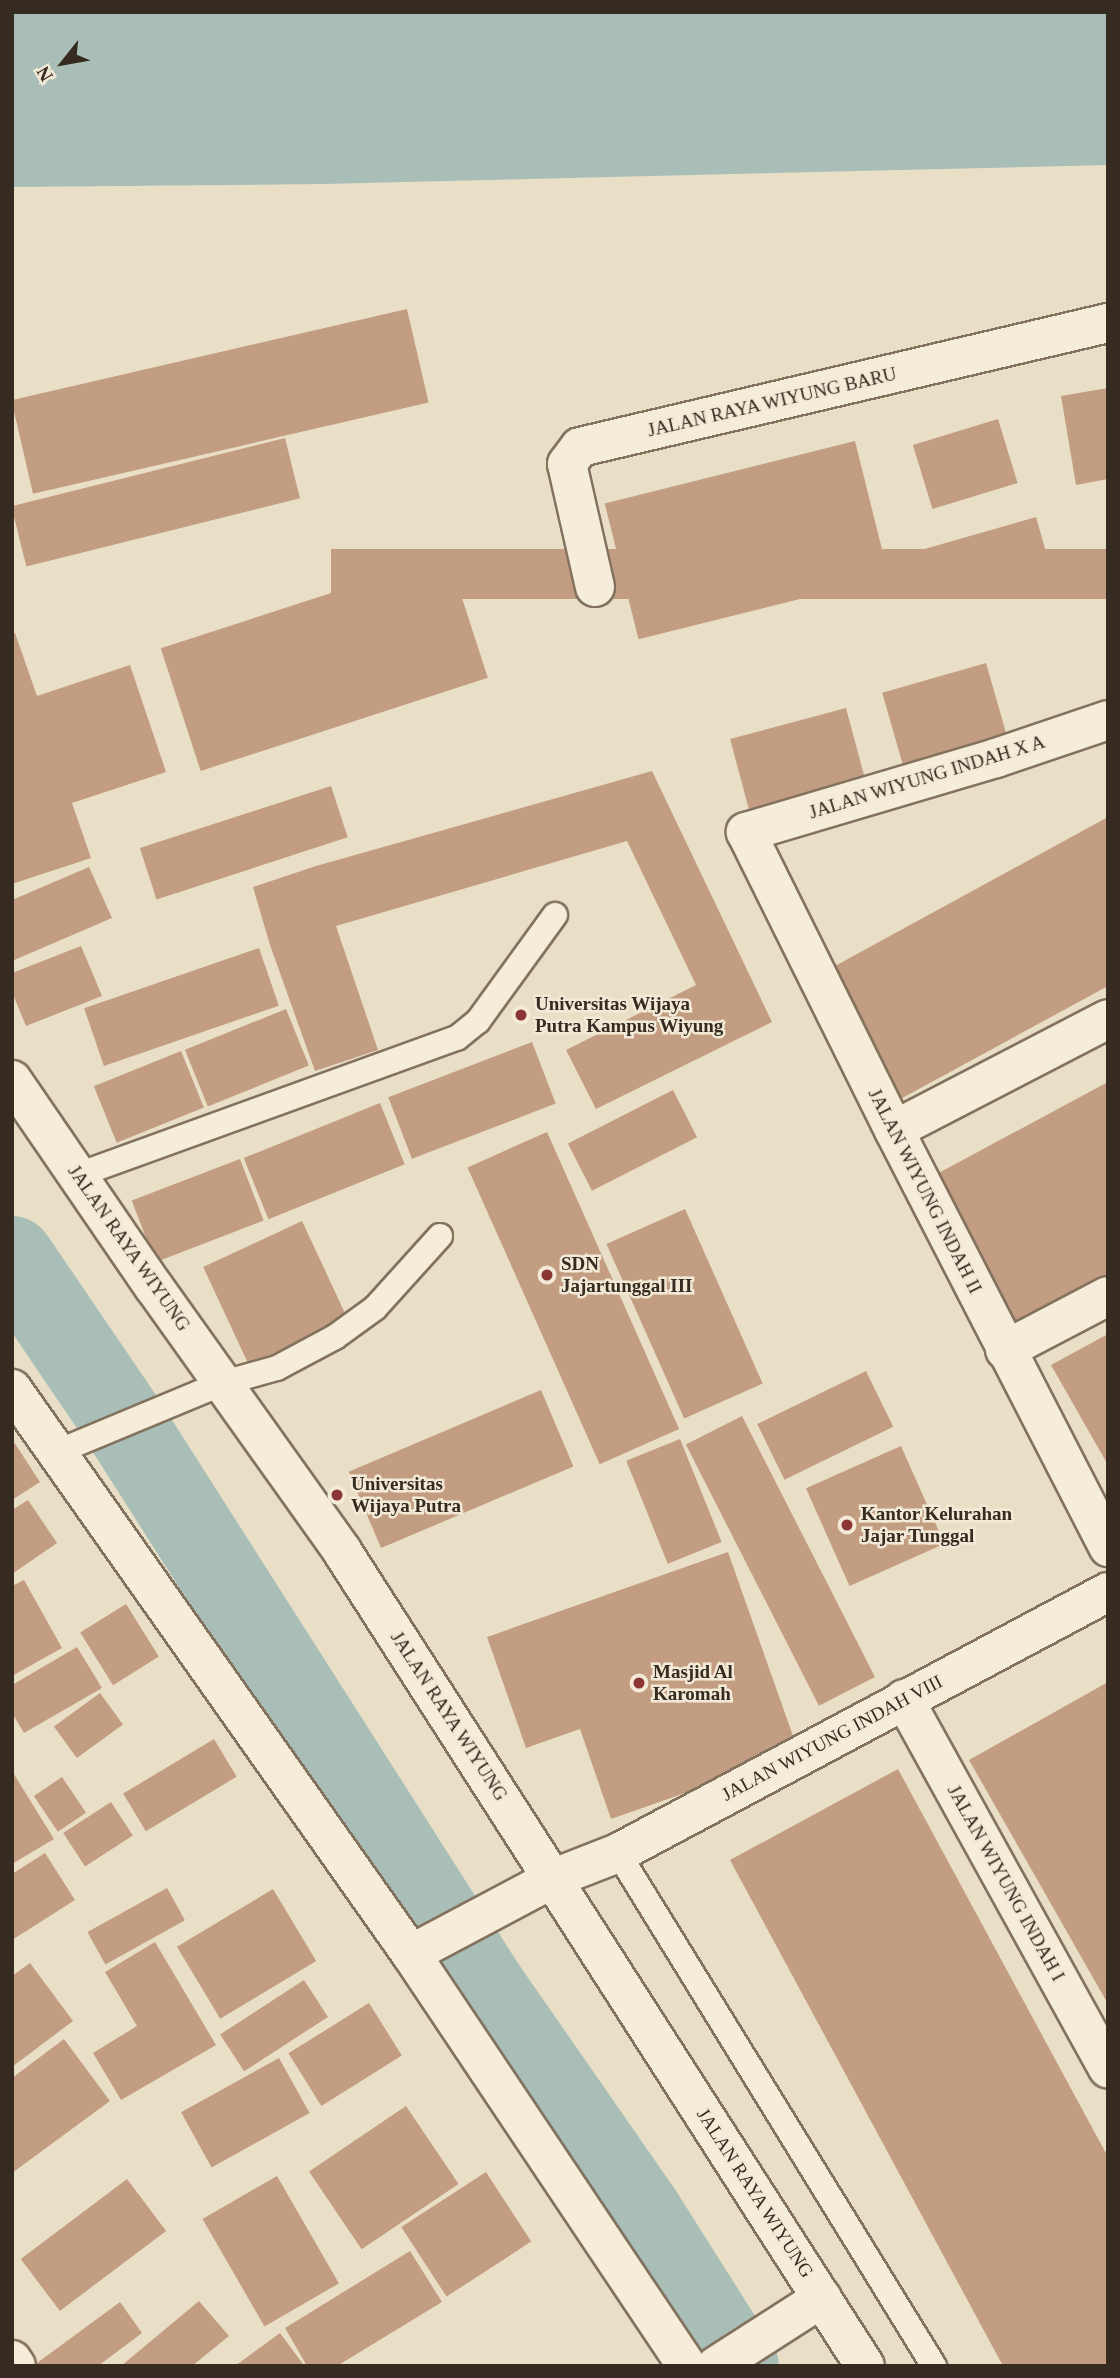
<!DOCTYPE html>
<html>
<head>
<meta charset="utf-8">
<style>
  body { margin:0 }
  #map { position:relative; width:1120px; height:2378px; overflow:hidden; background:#e9dfc7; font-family:"Times New Roman",serif }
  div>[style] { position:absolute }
  .water>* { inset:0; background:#a8beb7 }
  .river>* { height:84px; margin:-42px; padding:0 42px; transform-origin:42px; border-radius:42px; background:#a8beb7 }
  .building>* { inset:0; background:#c39d81; transform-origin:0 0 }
  .roads { filter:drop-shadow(2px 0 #83725e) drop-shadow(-2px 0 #83725e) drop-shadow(0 2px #83725e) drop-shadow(0 -2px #83725e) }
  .lane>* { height:24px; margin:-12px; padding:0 12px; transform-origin:12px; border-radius:12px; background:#f5edd9 }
  .street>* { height:38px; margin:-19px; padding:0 19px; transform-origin:19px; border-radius:19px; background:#f5edd9 }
  .secondary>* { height:38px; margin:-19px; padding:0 19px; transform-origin:19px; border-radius:19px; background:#f5edd9 }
  .dots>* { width:19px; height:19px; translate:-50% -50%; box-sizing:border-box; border:4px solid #f2ead6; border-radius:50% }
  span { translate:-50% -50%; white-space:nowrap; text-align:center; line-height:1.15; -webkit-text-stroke:5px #f2ead6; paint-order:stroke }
  .street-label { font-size:19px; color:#352b20 }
  .poi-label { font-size:19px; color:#352b20; font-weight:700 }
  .left { translate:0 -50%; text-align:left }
  .frame { position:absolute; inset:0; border:14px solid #352b20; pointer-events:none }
  .north { position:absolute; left:28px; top:28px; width:70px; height:70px; -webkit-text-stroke:5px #f2ead6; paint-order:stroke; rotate:239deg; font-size:19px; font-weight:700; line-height:28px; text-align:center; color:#352b20 }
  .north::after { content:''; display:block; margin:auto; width:24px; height:32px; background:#352b20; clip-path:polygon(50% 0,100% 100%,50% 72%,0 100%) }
</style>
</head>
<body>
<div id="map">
  <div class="water">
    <i style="clip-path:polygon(12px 12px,1108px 12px,1108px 165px,322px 184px,12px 187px)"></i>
  </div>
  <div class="river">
    <i style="left:12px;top:1258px;width:207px;rotate:55.8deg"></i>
    <i style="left:128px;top:1429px;width:663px;rotate:57.51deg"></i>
    <i style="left:484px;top:1988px;width:272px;rotate:55.2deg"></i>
    <i style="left:639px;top:2211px;width:183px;rotate:57.7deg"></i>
  </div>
  <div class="building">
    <i style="left:407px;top:309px;width:96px;height:406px;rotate:77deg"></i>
    <i style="clip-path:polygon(1108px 388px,1108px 479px,1076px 485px,1061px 396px)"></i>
    <i style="left:998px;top:419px;width:67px;height:89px;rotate:73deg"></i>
    <i style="left:285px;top:438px;width:62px;height:282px;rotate:76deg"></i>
    <i style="left:855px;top:441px;width:140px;height:258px;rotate:76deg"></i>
    <i style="left:1036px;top:517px;width:41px;height:116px;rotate:74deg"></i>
    <i style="left:1108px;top:549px;width:50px;height:777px;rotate:90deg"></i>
    <i style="left:448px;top:555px;width:129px;height:302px;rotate:72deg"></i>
    <i style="clip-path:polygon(15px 633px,37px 696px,130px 665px,166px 772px,72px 803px,91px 858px,12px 884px,12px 634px)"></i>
    <i style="left:986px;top:663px;width:83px;height:108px;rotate:74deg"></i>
    <i style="left:846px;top:708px;width:84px;height:120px;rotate:75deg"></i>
    <i style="clip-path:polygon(652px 771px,772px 1022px,596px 1109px,566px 1050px,696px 985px,627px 841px,336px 926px,378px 1050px,315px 1071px,270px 945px,253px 887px,316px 866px)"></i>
    <i style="left:331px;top:786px;width:54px;height:201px;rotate:72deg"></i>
    <i style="clip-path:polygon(1108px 817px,1108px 986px,895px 1102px,824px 972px)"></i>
    <i style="clip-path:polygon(89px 867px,112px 918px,12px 961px,12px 900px)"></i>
    <i style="clip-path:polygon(81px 946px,102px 996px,26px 1026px,12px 992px,12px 973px)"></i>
    <i style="left:259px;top:948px;width:61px;height:185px;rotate:71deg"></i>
    <i style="left:286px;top:1009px;width:61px;height:109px;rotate:68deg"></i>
    <i style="left:532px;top:1042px;width:66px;height:154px;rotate:69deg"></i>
    <i style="left:181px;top:1051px;width:61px;height:94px;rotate:68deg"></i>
    <i style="clip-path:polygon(1108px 1082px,1108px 1277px,1014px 1327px,933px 1176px)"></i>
    <i style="left:673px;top:1090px;width:53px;height:118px;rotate:63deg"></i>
    <i style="left:380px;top:1103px;width:66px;height:147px;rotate:68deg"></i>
    <i style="left:547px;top:1132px;width:325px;height:87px;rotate:66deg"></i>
    <i style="left:240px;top:1159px;width:66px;height:116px;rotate:69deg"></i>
    <i style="left:685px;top:1209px;width:191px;height:86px;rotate:66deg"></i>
    <i style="left:302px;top:1221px;width:108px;height:109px;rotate:65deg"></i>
    <i style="clip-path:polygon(1108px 1334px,1108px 1465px,1051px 1365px)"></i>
    <i style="left:866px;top:1371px;width:62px;height:121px;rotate:64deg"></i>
    <i style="left:541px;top:1390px;width:83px;height:209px;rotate:67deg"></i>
    <i style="left:742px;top:1416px;width:293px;height:63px;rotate:63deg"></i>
    <i style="clip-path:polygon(12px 1439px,40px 1482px,12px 1500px)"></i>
    <i style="left:680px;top:1439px;width:111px;height:58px;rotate:68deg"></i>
    <i style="left:901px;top:1446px;width:107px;height:104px;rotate:66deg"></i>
    <i style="clip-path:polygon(28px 1500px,57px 1543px,12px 1574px,12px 1510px)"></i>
    <i style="clip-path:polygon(728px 1552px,799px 1753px,611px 1819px,580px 1729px,526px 1748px,487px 1637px)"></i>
    <i style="clip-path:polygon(24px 1580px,62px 1648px,12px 1676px,12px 1586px)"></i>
    <i style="left:126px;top:1604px;width:62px;height:54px;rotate:58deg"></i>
    <i style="clip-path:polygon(77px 1647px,102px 1688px,24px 1733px,12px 1713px,12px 1685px)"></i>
    <i style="clip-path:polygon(1108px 1682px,1108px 2004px,969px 1760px)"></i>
    <i style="left:100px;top:1693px;width:39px;height:57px;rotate:54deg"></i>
    <i style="left:214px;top:1739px;width:44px;height:106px;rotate:59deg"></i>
    <i style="clip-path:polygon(898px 1769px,1108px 2157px,1108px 2366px,1003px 2366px,730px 1860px)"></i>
    <i style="clip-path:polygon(12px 1771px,54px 1839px,12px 1864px)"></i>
    <i style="left:62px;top:1777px;width:43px;height:34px;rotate:56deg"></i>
    <i style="left:111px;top:1802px;width:40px;height:57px;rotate:57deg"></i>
    <i style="clip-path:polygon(45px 1853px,75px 1900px,12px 1940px,12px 1874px)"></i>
    <i style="left:167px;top:1888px;width:37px;height:91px;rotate:61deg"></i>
    <i style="left:273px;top:1889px;width:84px;height:112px;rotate:59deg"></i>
    <i style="clip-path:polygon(155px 1942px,216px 2045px,121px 2100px,93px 2053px,137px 2026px,105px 1972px)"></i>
    <i style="clip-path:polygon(30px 1963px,73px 2021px,12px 2067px,12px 1976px)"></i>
    <i style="left:304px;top:1980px;width:44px;height:100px;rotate:57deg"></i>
    <i style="left:369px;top:2003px;width:62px;height:95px;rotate:58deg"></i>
    <i style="clip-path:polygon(64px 2039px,110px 2101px,12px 2173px,12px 2078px)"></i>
    <i style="left:279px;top:2058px;width:63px;height:112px;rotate:61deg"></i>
    <i style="left:406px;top:2106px;width:94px;height:117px;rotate:56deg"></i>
    <i style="left:486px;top:2172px;width:83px;height:101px;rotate:57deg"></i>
    <i style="left:277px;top:2176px;width:124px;height:86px;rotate:60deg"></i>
    <i style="left:127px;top:2179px;width:65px;height:133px;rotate:53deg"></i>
    <i style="clip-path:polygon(410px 2251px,442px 2302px,337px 2366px,307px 2366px,285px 2328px)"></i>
    <i style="clip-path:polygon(199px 2301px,229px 2336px,192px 2366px,121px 2366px)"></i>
    <i style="clip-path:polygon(120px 2302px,142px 2333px,98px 2366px,39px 2366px,37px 2363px)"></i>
    <i style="clip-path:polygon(280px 2333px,303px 2364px,235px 2366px)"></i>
  </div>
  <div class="roads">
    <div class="lane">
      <i style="left:78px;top:1175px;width:403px;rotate:-19.9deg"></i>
      <i style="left:457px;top:1038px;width:27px;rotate:-39deg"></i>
      <i style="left:478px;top:1021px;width:131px;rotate:-54deg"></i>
      <i style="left:57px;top:1452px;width:180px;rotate:-22.6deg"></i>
      <i style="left:223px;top:1383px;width:56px;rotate:-15.5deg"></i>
      <i style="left:277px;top:1368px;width:66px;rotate:-28.1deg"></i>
      <i style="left:335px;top:1337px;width:49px;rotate:-35.9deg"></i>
      <i style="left:375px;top:1308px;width:97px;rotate:-47.9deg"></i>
      <i style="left:618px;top:1853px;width:603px;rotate:58.37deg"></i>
    </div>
    <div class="street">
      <i style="left:595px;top:587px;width:126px;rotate:-102.8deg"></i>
      <i style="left:567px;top:464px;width:21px;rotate:-53deg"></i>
      <i style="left:580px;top:447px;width:542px;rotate:-13.22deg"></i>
      <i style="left:1108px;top:720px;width:118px;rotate:161.3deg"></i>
      <i style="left:996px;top:758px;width:261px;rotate:163.5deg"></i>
      <i style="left:746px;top:832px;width:333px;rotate:63.6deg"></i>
      <i style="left:894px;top:1130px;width:469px;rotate:62.8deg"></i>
      <i style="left:894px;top:1130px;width:241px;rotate:-27.4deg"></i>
      <i style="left:1005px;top:1350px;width:116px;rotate:-27.7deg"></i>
      <i style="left:904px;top:1699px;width:422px;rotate:61.1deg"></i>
      <i style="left:554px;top:1878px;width:69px;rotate:-21.3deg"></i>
      <i style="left:618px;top:1853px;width:555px;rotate:-28.04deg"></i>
      <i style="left:12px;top:2360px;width:7px;rotate:56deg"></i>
    </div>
    <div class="secondary">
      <i style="left:12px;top:1080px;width:251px;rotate:55.6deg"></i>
      <i style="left:154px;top:1287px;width:324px;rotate:54.5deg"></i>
      <i style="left:342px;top:1551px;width:968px;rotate:57.31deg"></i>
      <i style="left:12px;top:1389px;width:692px;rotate:54.77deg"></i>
      <i style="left:411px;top:1954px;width:496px;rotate:56.2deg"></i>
      <i style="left:411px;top:1954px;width:162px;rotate:-28deg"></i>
      <i style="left:716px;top:2366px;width:126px;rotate:-32.7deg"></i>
    </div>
  </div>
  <div class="dots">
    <i style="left:521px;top:1015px;background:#8b3535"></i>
    <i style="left:547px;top:1275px;background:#8b3535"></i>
    <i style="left:337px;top:1495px;background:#8b3535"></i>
    <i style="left:847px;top:1525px;background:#8b3535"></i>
    <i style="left:639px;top:1683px;background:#8b3535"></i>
  </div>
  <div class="street-label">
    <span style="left:772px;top:402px;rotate:-13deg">JALAN RAYA WIYUNG BARU</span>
    <span style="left:927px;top:777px;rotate:-17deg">JALAN WIYUNG INDAH X A</span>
    <span style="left:925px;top:1191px;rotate:63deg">JALAN WIYUNG INDAH II</span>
    <span style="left:129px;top:1248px;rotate:55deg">JALAN RAYA WIYUNG</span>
    <span style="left:449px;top:1716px;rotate:57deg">JALAN RAYA WIYUNG</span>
    <span style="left:832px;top:1738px;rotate:-28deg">JALAN WIYUNG INDAH VIII</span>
    <span style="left:1006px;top:1883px;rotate:61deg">JALAN WIYUNG INDAH I</span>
    <span style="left:755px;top:2193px;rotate:57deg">JALAN RAYA WIYUNG</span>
  </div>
  <div class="poi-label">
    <span class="left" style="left:535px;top:1015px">Universitas Wijaya<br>Putra Kampus Wiyung</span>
    <span class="left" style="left:561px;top:1275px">SDN<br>Jajartunggal III</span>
    <span class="left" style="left:351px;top:1495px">Universitas<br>Wijaya Putra</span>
    <span class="left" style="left:861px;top:1525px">Kantor Kelurahan<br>Jajar Tunggal</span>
    <span class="left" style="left:653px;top:1683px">Masjid Al<br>Karomah</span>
  </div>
  <div class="frame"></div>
  <div class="north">N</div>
</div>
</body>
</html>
